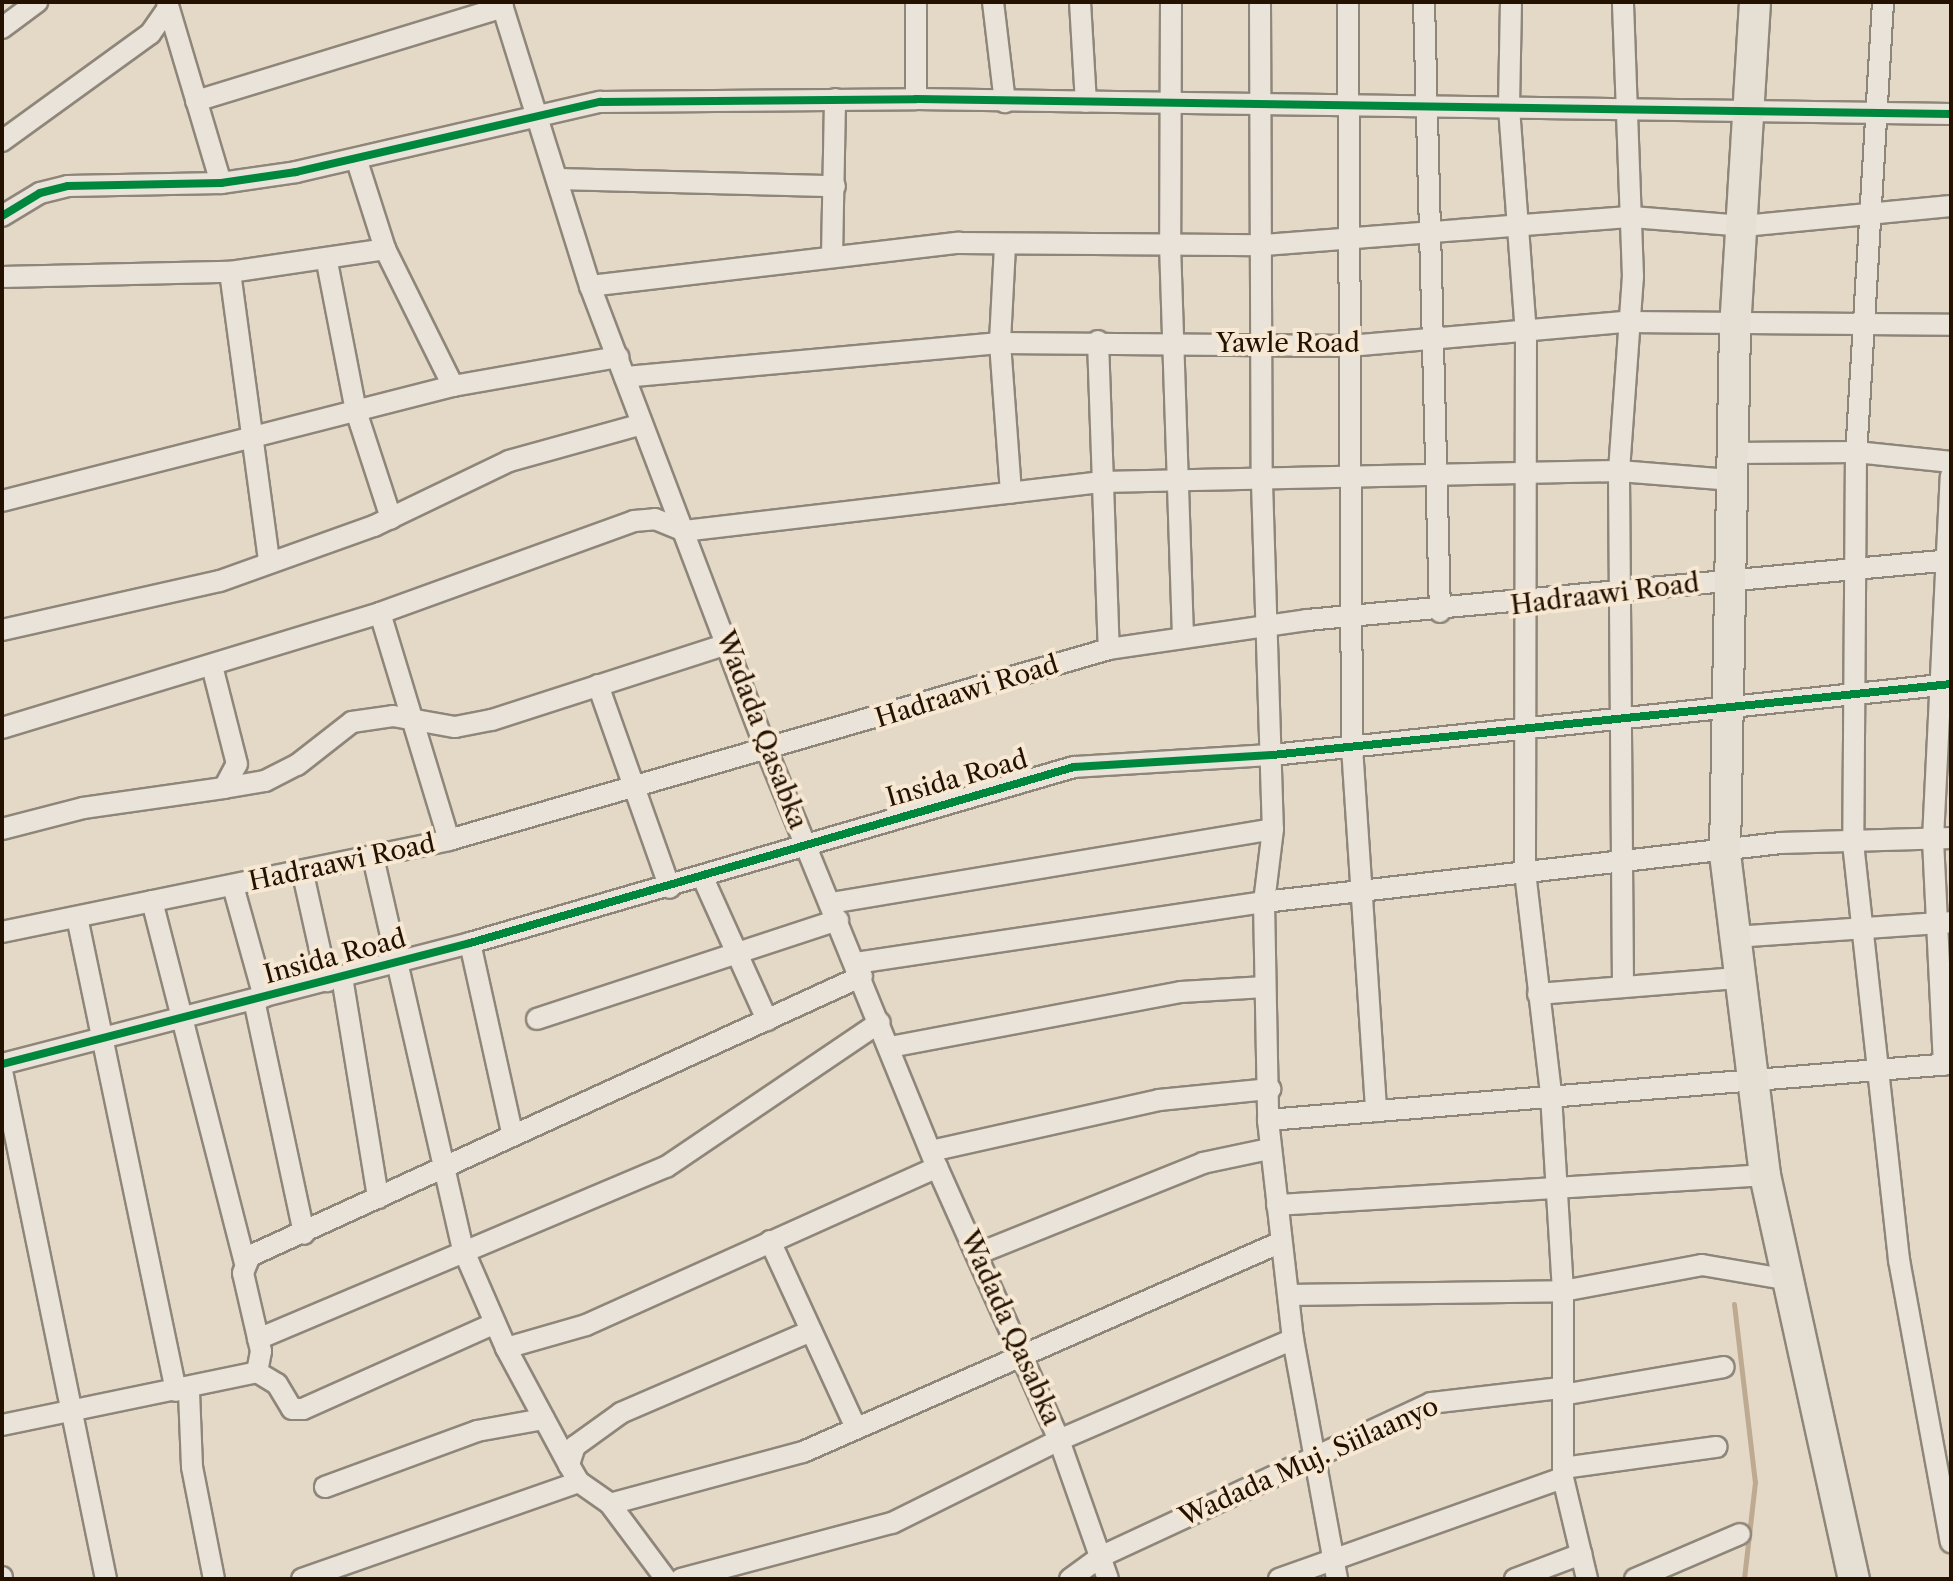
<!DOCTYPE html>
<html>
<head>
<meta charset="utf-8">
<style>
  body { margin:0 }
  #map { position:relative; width:1953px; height:1581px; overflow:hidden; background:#e4d8c6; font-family:"Libre Caslon Text",serif }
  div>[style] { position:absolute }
  .stream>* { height:5px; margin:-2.5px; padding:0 2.5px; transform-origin:2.5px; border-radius:2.5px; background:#bdaa91 }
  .roads { filter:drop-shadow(2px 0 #8f867a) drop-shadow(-2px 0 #8f867a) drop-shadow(0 2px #8f867a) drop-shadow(0 -2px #8f867a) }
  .minor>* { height:20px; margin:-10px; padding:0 10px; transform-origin:10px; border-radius:10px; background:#e9e3da }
  .highway>* { height:30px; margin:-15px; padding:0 15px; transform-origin:15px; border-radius:15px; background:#e6dfd4 }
  .cycleway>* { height:8px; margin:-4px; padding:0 4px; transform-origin:4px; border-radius:4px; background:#00873e }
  span { translate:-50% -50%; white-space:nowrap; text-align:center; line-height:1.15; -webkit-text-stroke:8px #f6e8d2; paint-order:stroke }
  .street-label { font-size:26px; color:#251100 }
  .frame { position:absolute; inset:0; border:4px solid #251100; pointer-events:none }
</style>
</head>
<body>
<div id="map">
  <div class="stream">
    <i style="left:1734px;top:1304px;width:179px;rotate:83.3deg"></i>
    <i style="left:1755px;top:1482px;width:98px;rotate:96.5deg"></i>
  </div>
  <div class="roads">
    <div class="minor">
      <i style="left:167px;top:2px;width:189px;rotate:73.4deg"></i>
      <i style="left:501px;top:2px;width:298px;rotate:72.6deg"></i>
      <i style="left:590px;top:286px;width:498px;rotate:69.2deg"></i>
      <i style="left:767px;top:751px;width:449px;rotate:67.8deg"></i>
      <i style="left:937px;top:1167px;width:299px;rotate:65.9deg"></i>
      <i style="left:1059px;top:1440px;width:147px;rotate:70.6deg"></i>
      <i style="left:916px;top:2px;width:97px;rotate:90deg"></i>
      <i style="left:993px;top:2px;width:101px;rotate:83.2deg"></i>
      <i style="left:1080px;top:2px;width:100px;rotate:86.6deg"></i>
      <i style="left:1171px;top:2px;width:243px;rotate:90.2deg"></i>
      <i style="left:1170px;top:245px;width:392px;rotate:88.1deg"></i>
      <i style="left:1260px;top:2px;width:481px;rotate:89.8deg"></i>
      <i style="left:1262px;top:483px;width:346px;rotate:88.2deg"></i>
      <i style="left:1273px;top:829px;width:74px;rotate:97deg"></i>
      <i style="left:1264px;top:902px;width:218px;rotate:88.9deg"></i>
      <i style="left:1268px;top:1120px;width:220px;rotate:83.5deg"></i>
      <i style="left:1293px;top:1339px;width:244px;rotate:79.6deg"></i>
      <i style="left:1348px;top:2px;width:745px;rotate:89.69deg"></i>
      <i style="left:1352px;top:747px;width:365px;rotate:86.2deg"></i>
      <i style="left:1424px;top:2px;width:610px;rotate:88.5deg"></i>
      <i style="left:1511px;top:2px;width:106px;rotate:91.1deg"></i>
      <i style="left:1509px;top:108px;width:225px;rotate:85.7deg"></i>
      <i style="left:1526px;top:332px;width:540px;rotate:90.11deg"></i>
      <i style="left:1525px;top:872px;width:225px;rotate:83.3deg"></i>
      <i style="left:1551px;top:1095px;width:196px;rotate:86.5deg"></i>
      <i style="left:1563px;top:1291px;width:187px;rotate:90deg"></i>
      <i style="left:1563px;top:1478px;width:104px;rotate:76.6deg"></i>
      <i style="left:1883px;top:2px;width:451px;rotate:93.4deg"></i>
      <i style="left:1856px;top:452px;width:391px;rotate:90.4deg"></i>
      <i style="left:1853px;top:843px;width:420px;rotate:83.7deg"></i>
      <i style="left:1899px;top:1260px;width:287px;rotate:79.6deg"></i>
      <i style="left:2px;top:28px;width:44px;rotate:-36.6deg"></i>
      <i style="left:196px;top:101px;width:321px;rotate:-17deg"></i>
      <i style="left:2px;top:141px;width:183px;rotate:-35.9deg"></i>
      <i style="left:150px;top:34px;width:32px;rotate:-55deg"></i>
      <i style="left:357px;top:161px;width:92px;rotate:72.3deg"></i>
      <i style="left:385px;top:249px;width:153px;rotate:63.6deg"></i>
      <i style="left:560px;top:179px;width:275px;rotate:1.5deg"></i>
      <i style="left:2px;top:216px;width:44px;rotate:-31.2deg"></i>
      <i style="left:40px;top:193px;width:29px;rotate:-14deg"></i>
      <i style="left:68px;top:186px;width:153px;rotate:-1.1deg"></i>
      <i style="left:221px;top:183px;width:76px;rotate:-8.3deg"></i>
      <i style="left:296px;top:172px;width:312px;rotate:-13deg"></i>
      <i style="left:600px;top:102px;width:316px;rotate:-0.5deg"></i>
      <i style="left:916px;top:99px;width:1035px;rotate:0.83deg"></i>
      <i style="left:1005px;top:246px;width:97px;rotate:93deg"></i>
      <i style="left:1000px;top:343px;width:150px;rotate:85.8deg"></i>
      <i style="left:832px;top:257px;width:158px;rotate:-88.9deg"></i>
      <i style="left:327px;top:262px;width:152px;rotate:79deg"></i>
      <i style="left:356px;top:411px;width:113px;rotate:71.9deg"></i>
      <i style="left:230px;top:272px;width:293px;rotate:82.3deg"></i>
      <i style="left:2px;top:277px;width:228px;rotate:-1.3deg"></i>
      <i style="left:230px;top:272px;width:157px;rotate:-8.4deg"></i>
      <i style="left:590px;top:286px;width:371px;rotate:-6.7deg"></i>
      <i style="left:958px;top:243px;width:306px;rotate:0.4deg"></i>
      <i style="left:1264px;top:245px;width:369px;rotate:-4.4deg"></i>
      <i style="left:1632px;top:217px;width:111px;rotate:4.6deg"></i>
      <i style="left:1743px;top:226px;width:209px;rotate:-5.5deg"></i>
      <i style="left:1098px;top:341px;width:308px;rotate:88deg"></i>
      <i style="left:625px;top:377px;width:377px;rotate:-5.2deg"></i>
      <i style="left:1000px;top:343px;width:349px;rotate:0.5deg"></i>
      <i style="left:1349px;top:346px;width:278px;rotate:-5deg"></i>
      <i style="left:1626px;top:322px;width:325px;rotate:0.5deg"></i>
      <i style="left:1732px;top:453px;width:124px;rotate:-0.5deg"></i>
      <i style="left:1856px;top:452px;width:96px;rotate:6deg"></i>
      <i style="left:2px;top:501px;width:465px;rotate:-14.3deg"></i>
      <i style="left:453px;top:386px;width:168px;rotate:-10deg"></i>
      <i style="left:380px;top:613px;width:237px;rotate:73.1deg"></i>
      <i style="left:2px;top:630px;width:223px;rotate:-12.7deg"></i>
      <i style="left:220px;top:581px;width:164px;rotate:-19.7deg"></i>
      <i style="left:374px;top:526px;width:150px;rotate:-25.7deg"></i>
      <i style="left:509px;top:461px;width:138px;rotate:-15.5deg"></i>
      <i style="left:598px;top:685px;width:215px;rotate:70.5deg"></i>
      <i style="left:2px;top:728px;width:395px;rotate:-16.9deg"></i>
      <i style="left:380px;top:613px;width:270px;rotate:-19.9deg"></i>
      <i style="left:634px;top:521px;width:21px;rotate:-5deg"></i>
      <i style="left:655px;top:519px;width:31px;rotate:22deg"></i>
      <i style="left:684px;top:531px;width:420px;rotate:-6.7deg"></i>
      <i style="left:1101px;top:482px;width:518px;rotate:-1.22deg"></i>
      <i style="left:1619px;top:471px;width:111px;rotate:4.6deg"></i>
      <i style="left:224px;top:788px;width:42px;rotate:-9.7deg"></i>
      <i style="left:265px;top:781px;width:36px;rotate:-27deg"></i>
      <i style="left:297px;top:765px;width:70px;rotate:-38deg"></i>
      <i style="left:352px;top:722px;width:41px;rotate:-8.3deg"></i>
      <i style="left:393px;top:716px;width:63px;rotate:10.1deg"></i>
      <i style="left:455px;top:727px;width:38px;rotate:-11deg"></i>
      <i style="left:492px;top:720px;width:247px;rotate:-17.9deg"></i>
      <i style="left:2px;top:829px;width:84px;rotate:-14.5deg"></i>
      <i style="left:83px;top:808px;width:142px;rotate:-8.1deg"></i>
      <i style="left:224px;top:788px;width:27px;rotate:-62deg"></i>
      <i style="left:237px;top:764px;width:101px;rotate:-104.3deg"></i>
      <i style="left:373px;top:857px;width:402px;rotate:77.1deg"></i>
      <i style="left:463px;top:1249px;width:108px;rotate:66.5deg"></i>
      <i style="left:506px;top:1348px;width:83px;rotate:-16deg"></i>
      <i style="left:586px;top:1325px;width:385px;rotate:-24.2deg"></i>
      <i style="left:303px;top:874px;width:110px;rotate:77.4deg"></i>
      <i style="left:703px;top:878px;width:156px;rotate:65.7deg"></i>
      <i style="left:233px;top:886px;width:115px;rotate:74.4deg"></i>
      <i style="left:152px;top:901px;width:373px;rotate:75.6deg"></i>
      <i style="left:831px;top:903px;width:448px;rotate:-9.5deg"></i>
      <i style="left:77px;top:917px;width:484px;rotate:78.2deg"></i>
      <i style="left:2px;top:932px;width:456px;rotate:-11.6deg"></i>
      <i style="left:449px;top:840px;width:687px;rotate:-16.14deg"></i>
      <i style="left:1109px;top:649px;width:200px;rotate:-8.3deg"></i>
      <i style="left:1307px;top:620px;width:647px;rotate:-5.32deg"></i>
      <i style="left:1733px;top:937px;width:219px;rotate:-3.9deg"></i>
      <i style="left:470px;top:943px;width:194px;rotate:77.5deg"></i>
      <i style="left:856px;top:963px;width:413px;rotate:-8.5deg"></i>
      <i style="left:1264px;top:902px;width:520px;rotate:-6.51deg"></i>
      <i style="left:1781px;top:843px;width:170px;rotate:-1.7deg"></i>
      <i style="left:342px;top:977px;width:224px;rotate:80.7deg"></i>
      <i style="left:1623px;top:986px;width:515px;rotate:-90.45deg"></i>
      <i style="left:1619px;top:471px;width:195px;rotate:-85.9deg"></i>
      <i style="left:1633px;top:277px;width:275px;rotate:-92.1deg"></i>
      <i style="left:1538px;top:994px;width:202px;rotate:-4.6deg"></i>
      <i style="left:254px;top:1000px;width:239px;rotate:77.9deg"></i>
      <i style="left:537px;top:1019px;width:317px;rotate:-18.2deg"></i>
      <i style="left:890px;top:1047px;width:296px;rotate:-10.7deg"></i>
      <i style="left:1181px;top:992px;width:84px;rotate:-3.4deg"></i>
      <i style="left:2px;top:1064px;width:483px;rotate:-14.5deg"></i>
      <i style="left:470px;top:943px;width:629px;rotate:-16.25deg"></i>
      <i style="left:1074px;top:767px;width:198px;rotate:-3.5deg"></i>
      <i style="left:1272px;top:755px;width:683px;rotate:-5.97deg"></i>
      <i style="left:1944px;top:1065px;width:226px;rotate:-92.8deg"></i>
      <i style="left:1933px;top:839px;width:363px;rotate:-87.2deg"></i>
      <i style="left:2px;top:1071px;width:519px;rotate:78.43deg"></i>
      <i style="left:1268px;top:1120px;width:685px;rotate:-4.69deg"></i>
      <i style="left:931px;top:1151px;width:234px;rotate:-12.6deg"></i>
      <i style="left:1159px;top:1100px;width:112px;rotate:-5.7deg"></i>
      <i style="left:1277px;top:1205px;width:489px;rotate:-3.5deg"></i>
      <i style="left:770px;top:1241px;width:206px;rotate:65.3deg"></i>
      <i style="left:977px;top:1254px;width:244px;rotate:-21.9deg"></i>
      <i style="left:1203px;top:1163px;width:67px;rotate:-12deg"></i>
      <i style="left:1288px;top:1295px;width:275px;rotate:-0.8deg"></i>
      <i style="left:1563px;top:1291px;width:141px;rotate:-10.6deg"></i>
      <i style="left:1702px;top:1265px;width:83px;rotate:9.7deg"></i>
      <i style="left:811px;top:1331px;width:207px;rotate:156.7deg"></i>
      <i style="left:621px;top:1413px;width:57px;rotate:144.3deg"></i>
      <i style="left:575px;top:1446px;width:20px;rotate:108deg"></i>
      <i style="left:569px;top:1465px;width:20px;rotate:60deg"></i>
      <i style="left:579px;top:1482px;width:38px;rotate:35deg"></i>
      <i style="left:610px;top:1504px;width:200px;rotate:-15.1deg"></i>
      <i style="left:803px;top:1452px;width:520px;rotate:-23.71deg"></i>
      <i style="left:258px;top:1339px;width:443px;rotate:-22.9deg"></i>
      <i style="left:666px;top:1167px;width:258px;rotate:-34.1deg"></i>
      <i style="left:506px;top:1348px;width:133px;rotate:61.7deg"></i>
      <i style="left:257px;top:1372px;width:21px;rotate:-79deg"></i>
      <i style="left:261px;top:1351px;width:80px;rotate:-103deg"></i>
      <i style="left:243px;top:1273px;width:18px;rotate:-68deg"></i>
      <i style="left:250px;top:1256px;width:673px;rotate:-24.58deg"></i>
      <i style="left:189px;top:1392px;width:75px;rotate:87.7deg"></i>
      <i style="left:192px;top:1467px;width:114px;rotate:78.9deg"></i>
      <i style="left:1562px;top:1395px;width:164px;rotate:-9.8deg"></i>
      <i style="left:2px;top:1425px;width:260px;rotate:-11.7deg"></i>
      <i style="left:257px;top:1372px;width:23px;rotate:31deg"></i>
      <i style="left:277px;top:1384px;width:29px;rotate:59deg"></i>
      <i style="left:292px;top:1409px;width:11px"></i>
      <i style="left:303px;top:1409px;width:208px;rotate:-24.1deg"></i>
      <i style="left:1563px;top:1468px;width:155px;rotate:-7.8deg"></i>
      <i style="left:325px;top:1487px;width:162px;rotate:-20.2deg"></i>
      <i style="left:477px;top:1431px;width:68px;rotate:-10.2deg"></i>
      <i style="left:610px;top:1504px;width:94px;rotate:53.3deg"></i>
      <i style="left:2px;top:1577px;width:2px;rotate:90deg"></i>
      <i style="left:302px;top:1579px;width:293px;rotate:-19.3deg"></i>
      <i style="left:681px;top:1579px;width:218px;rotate:-14.9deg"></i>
      <i style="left:892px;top:1523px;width:186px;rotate:-26.4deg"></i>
      <i style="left:1059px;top:1440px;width:255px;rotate:-23.3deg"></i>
      <i style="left:1070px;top:1579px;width:39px;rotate:-36deg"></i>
      <i style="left:1102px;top:1556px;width:363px;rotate:-24.9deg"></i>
      <i style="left:1431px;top:1403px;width:131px;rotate:-6.6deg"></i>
      <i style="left:1279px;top:1579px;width:301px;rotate:-19.6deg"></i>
      <i style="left:1515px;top:1579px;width:71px;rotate:-20.7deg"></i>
      <i style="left:1635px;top:1579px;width:114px;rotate:-23.2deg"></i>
    </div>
    <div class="highway">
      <i style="left:1755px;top:2px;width:326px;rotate:93.5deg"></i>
      <i style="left:1735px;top:327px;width:527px;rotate:91.09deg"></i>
      <i style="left:1725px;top:854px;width:323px;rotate:82.9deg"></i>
      <i style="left:1765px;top:1175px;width:414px;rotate:77.6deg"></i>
    </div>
  </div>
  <div class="cycleway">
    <i style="left:2px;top:216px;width:44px;rotate:-31.2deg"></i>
    <i style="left:40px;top:193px;width:29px;rotate:-14deg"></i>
    <i style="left:68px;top:186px;width:153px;rotate:-1.1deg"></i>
    <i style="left:221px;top:183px;width:76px;rotate:-8.3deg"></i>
    <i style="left:296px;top:172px;width:312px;rotate:-13deg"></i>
    <i style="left:600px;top:102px;width:316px;rotate:-0.5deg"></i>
    <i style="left:916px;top:99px;width:1035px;rotate:0.83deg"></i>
    <i style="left:2px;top:1064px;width:483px;rotate:-14.5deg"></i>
    <i style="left:470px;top:943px;width:629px;rotate:-16.25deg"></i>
    <i style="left:1074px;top:767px;width:198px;rotate:-3.5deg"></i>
    <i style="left:1272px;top:755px;width:683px;rotate:-5.97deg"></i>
  </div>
  <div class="street-label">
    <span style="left:1288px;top:344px">Yawle Road</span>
    <span style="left:1605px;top:595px;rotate:-7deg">Hadraawi Road</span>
    <span style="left:967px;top:692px;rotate:-17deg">Hadraawi Road</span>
    <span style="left:761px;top:730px;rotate:69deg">Wadada Qasabka</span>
    <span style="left:957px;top:779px;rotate:-16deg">Insida Road</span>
    <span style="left:342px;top:863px;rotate:-12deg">Hadraawi Road</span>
    <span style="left:335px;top:957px;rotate:-15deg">Insida Road</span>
    <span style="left:1010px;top:1328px;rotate:66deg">Wadada Qasabka</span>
    <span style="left:1309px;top:1462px;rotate:-24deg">Wadada Muj. Siilaanyo</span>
  </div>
  <div class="frame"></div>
</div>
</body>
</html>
